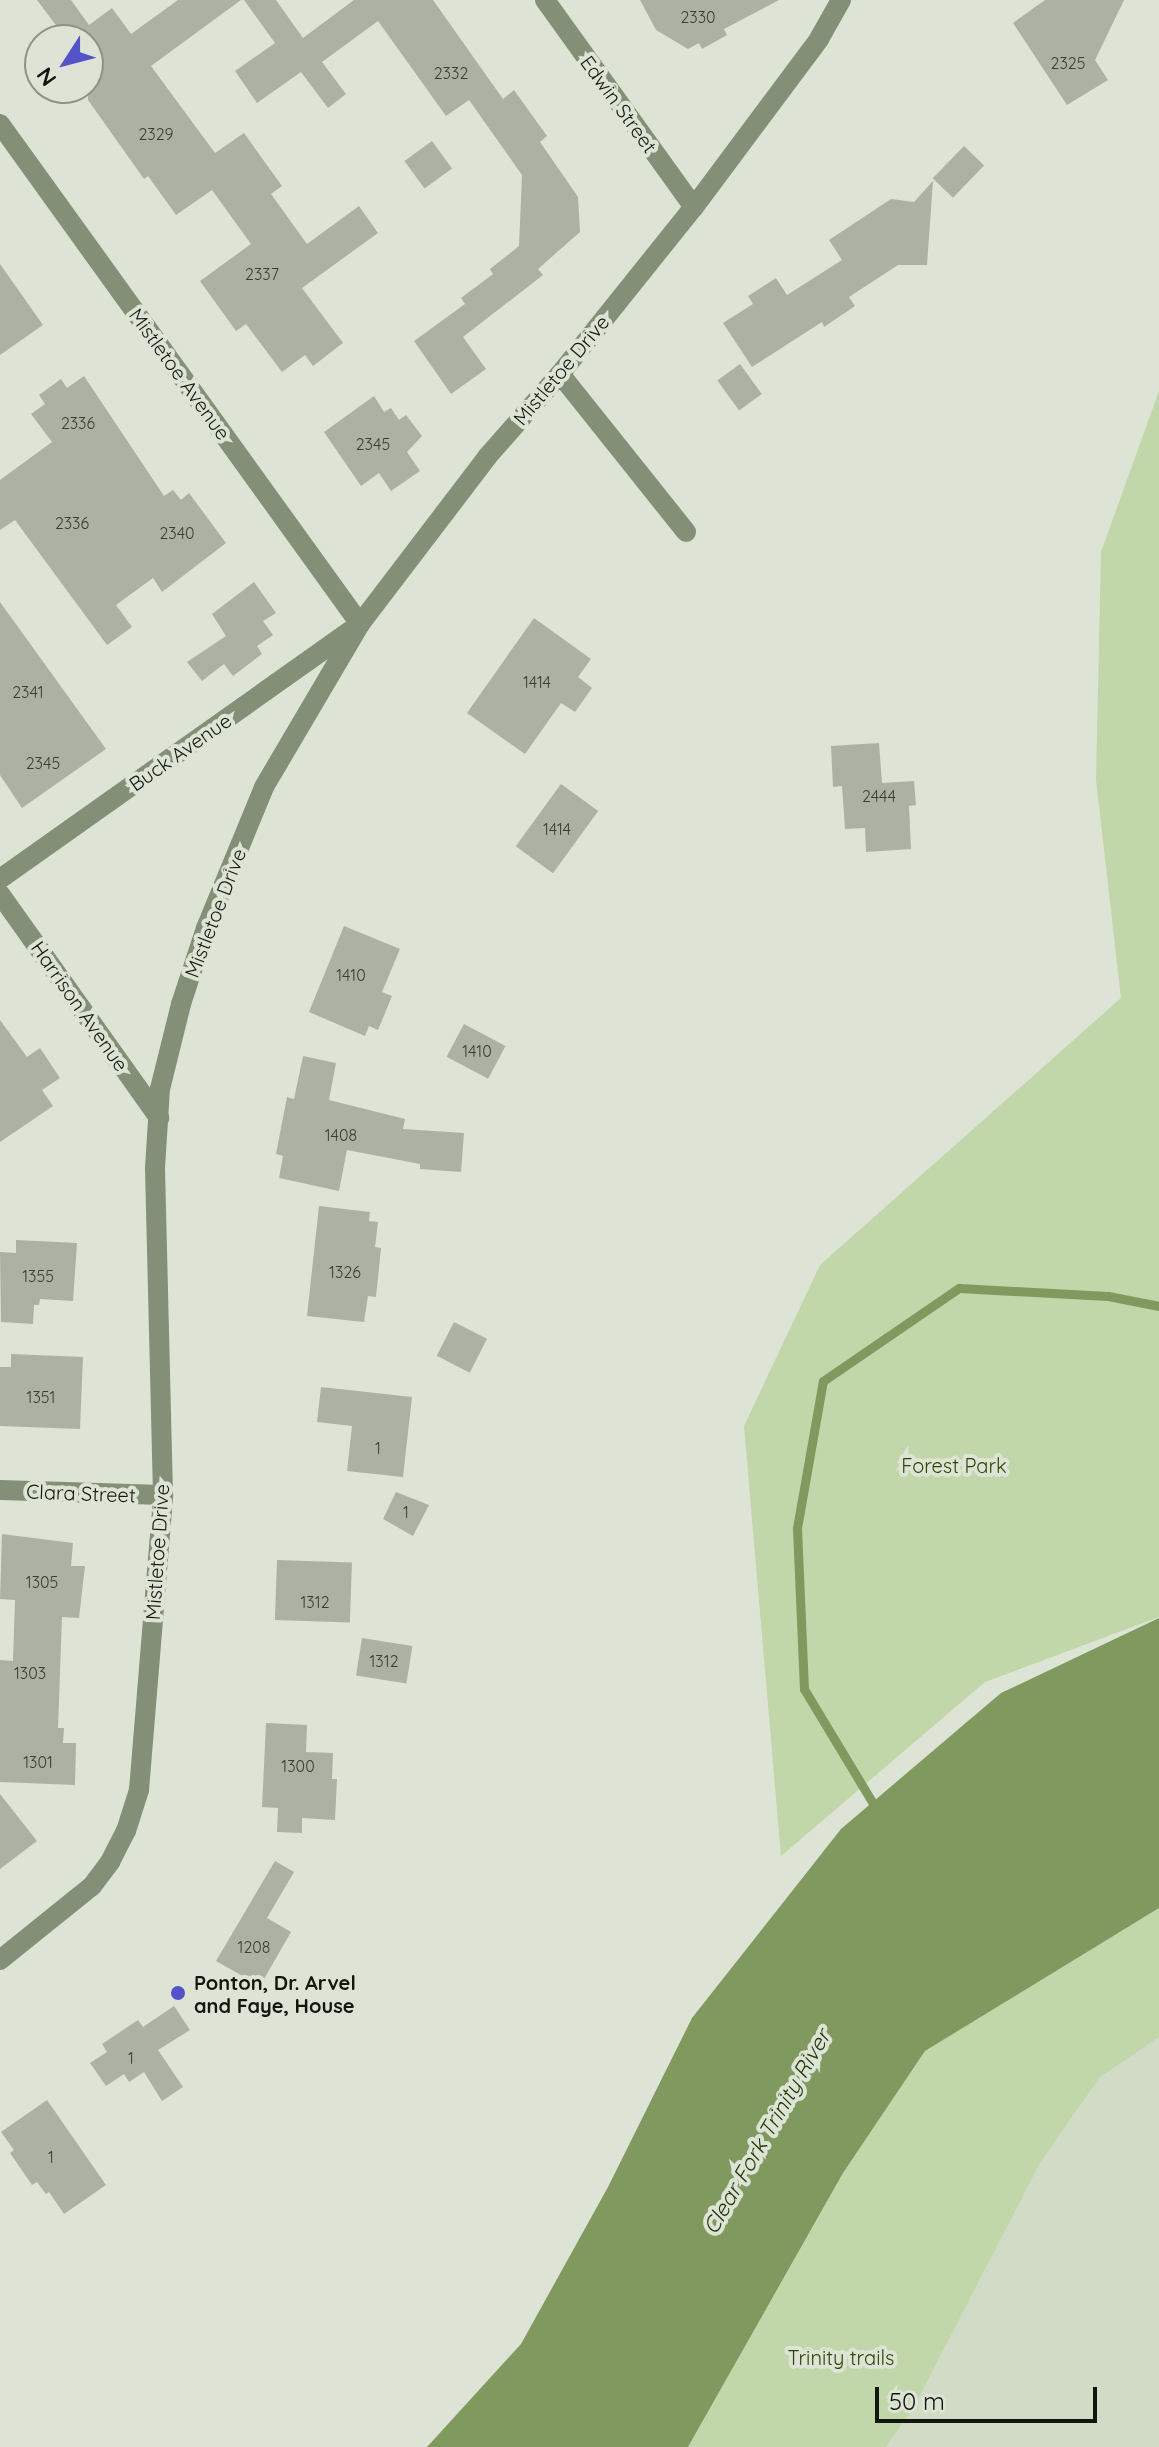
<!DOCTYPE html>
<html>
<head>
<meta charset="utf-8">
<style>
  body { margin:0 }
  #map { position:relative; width:1159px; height:2447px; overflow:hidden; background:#dde4d5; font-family:Quicksand,sans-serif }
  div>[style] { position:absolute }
  .built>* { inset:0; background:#d1dbc5 }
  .green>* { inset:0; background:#c1d6a9 }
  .water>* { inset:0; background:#7f995f }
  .stream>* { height:9px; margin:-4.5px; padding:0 4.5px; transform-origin:4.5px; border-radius:4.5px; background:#7f995f }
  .building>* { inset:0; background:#abb2a3; transform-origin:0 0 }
  .street>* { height:20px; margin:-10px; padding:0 10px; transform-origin:10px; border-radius:10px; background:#838f76 }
  .dots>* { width:22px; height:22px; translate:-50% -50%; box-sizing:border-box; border:4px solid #dde4d5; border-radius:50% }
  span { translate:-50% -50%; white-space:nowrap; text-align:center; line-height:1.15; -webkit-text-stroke:8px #dde4d5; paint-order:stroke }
  .number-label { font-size:16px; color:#393d35 }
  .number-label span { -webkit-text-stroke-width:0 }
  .street-label { font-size:20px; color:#131610 }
  .park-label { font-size:20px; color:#2d4500 }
  .poi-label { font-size:20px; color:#131610; font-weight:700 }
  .left { translate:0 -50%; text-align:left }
  .water-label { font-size:22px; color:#243508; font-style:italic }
  .north { position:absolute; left:24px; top:24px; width:80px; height:80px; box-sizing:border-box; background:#dde4d5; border:2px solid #8c9286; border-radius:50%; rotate:234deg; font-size:22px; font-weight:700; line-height:32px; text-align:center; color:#131610 }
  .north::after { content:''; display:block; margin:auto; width:28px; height:36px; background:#5453ca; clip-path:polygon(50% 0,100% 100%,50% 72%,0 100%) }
  .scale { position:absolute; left:875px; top:2387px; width:222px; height:36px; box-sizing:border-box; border:4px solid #131610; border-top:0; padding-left:10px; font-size:24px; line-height:28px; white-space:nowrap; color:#131610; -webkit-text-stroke:6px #dde4d5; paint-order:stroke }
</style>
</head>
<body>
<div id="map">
  <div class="built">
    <i style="clip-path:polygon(1159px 2037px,1159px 2447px,886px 2447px,913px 2409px,1040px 2163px,1100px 2077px)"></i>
  </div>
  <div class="green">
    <i style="clip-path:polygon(1159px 391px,1159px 1617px,985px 1682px,781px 1856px,744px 1426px,820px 1265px,1121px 998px,1096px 780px,1101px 552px)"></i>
    <i style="clip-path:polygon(1159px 1908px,1159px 2037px,1100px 2077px,1040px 2163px,913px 2409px,886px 2447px,688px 2447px,843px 2173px,925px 2051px)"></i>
  </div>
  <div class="water">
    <i style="clip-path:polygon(1159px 1618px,1159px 1908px,925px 2051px,843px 2173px,688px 2447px,427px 2447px,521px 2344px,608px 2187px,692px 2018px,841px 1829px,1001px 1693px)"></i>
  </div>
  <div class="stream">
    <i style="left:877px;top:1810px;width:141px;rotate:-121.1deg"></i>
    <i style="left:804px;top:1689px;width:161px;rotate:-92.5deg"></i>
    <i style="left:797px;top:1528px;width:149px;rotate:-80deg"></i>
    <i style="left:823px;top:1381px;width:165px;rotate:-34.4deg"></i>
    <i style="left:959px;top:1288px;width:149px;rotate:3.1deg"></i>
    <i style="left:1108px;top:1296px;width:52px;rotate:11.1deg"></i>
  </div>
  <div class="building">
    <i style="clip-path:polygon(37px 0,71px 0,89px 25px,112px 8px,131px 34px,178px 0,241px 0,151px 66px,215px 153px,244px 133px,282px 186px,271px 194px,307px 244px,359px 206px,378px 233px,302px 288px,343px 343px,313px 366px,305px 355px,282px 372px,246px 324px,236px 331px,200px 281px,251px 244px,212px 190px,176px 215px,148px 176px,144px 179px,88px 100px,88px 40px,67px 40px)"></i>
    <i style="clip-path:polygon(244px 0,276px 0,303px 38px,354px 0,433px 0,503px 99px,514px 90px,547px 136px,540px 142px,578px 197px,580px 232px,538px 269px,543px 275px,463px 337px,486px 369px,451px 394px,414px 341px,465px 304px,461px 298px,493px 274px,490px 269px,519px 246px,522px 175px,469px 100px,446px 116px,378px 21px,322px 62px,346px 94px,328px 108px,301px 72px,257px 103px,235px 71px,275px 43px)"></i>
    <i style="clip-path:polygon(640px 0,779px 0,724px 29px,727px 35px,702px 49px,699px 43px,688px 49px,656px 30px)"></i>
    <i style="clip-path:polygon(1045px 0,1124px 0,1095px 60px,1108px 80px,1067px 105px,1013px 23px)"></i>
    <i style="left:432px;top:141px;width:34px;height:34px;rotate:54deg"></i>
    <i style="left:964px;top:146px;width:28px;height:45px;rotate:44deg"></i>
    <i style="clip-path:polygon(933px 181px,927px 265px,898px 265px,849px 297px,855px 306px,824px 327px,822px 322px,752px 367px,723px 323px,753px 304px,748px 296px,776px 278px,787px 295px,842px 260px,829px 240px,891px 199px,914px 202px)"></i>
    <i style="clip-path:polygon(0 264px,43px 325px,0 355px)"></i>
    <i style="left:740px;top:364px;width:37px;height:28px;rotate:54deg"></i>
    <i style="clip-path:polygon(84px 376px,164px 496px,173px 490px,181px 500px,189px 493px,226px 543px,162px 592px,153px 578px,116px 605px,132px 627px,107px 645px,15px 520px,0 530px,0 480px,52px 442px,31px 414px,45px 404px,39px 395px,61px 379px,67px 388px)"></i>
    <i style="clip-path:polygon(374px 396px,384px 412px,391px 408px,399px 420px,406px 415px,422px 436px,407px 452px,420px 471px,391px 491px,379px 473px,361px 486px,324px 432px)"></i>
    <i style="clip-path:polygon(254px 582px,276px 613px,263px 621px,273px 635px,257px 646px,262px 654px,233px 676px,224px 664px,202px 681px,187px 662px,226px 636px,212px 614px)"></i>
    <i style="clip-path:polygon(0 602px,106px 749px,22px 808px,0 775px)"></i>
    <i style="clip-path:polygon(534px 618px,591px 659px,578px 677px,592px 688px,575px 712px,561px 703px,525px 754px,467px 713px)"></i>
    <i style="clip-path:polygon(879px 743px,882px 783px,914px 781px,916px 805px,909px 806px,911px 849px,866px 852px,865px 828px,845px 829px,842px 786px,833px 787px,831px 746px)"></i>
    <i style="left:561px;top:784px;width:46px;height:77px;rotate:36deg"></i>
    <i style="clip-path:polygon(344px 926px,400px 949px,382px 992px,392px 996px,378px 1030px,369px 1026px,365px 1036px,309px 1012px)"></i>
    <i style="clip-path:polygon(0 1020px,27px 1057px,40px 1048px,60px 1078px,42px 1090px,53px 1106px,0 1142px)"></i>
    <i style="left:464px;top:1024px;width:47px;height:37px;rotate:28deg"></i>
    <i style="clip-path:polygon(303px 1056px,336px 1063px,329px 1100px,405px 1119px,403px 1129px,464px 1133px,461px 1172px,420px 1169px,420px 1164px,347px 1150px,339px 1191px,279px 1178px,283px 1156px,276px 1154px,287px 1097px,294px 1099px)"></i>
    <i style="clip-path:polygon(319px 1206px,370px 1212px,369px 1221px,378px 1222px,375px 1247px,381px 1248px,376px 1297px,368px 1296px,364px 1322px,307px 1316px)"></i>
    <i style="clip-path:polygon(16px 1240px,77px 1243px,73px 1301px,40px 1299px,39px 1305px,34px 1305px,33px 1324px,1px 1322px,0 1252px,16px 1253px)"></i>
    <i style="left:454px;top:1322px;width:37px;height:38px;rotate:27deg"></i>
    <i style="clip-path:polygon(11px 1354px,83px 1357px,80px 1429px,0 1426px,0 1367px,11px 1367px)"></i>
    <i style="clip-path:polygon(321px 1387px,412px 1397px,403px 1477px,347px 1471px,352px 1426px,317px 1422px)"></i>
    <i style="clip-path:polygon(396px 1492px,429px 1505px,413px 1536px,383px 1519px)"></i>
    <i style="clip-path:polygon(2px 1534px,73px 1543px,71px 1566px,85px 1566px,79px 1618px,62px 1617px,58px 1728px,64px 1728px,63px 1743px,76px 1743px,75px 1785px,0 1782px,0 1660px,13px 1661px,15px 1600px,0 1599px)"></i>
    <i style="left:277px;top:1560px;width:75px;height:60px;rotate:2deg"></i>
    <i style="left:362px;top:1638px;width:51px;height:38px;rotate:9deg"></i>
    <i style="clip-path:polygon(266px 1723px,307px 1725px,306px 1752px,333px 1753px,332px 1779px,337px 1779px,335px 1820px,302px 1818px,302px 1833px,277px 1832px,278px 1808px,262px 1807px)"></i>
    <i style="clip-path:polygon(0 1794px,37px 1841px,0 1869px)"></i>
    <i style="clip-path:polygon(275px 1861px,294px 1872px,267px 1918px,291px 1932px,260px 1986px,216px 1961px)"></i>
    <i style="clip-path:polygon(174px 2006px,190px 2030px,158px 2050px,183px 2087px,162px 2101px,144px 2072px,129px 2082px,124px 2074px,106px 2086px,90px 2063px,107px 2052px,102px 2044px,138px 2020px,143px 2027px)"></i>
    <i style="clip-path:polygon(47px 2100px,106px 2185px,64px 2214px,49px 2192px,46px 2194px,37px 2182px,32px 2185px,10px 2153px,14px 2150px,1px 2132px)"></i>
  </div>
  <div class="street">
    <i style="left:545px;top:0;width:255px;rotate:54.3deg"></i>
    <i style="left:0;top:124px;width:616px;rotate:54.25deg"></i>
    <i style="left:360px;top:624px;width:441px;rotate:144.7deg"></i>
    <i style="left:560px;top:374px;width:202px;rotate:51.4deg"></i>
    <i style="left:0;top:894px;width:275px;rotate:54.6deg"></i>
    <i style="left:0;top:1490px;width:163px;rotate:1.8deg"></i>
    <i style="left:0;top:1960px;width:118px;rotate:-38.8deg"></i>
    <i style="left:92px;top:1886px;width:30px;rotate:-53deg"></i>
    <i style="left:110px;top:1862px;width:35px;rotate:-63deg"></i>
    <i style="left:126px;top:1831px;width:43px;rotate:-72.4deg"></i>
    <i style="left:139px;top:1790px;width:296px;rotate:-85.3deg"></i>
    <i style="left:163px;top:1495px;width:327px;rotate:-91.4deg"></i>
    <i style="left:155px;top:1168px;width:79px;rotate:-86.4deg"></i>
    <i style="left:160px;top:1089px;width:88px;rotate:-76.1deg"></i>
    <i style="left:181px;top:1004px;width:80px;rotate:-71.8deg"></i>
    <i style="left:206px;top:928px;width:152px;rotate:-67.6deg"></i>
    <i style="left:264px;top:787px;width:189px;rotate:-59.5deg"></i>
    <i style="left:360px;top:624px;width:210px;rotate:-52.7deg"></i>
    <i style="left:487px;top:457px;width:111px;rotate:-48.7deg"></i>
    <i style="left:560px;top:374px;width:214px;rotate:-51.3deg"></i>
    <i style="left:694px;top:207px;width:209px;rotate:-53.3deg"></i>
    <i style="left:819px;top:39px;width:45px;rotate:-60.6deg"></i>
  </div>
  <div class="dots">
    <i style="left:178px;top:1993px;background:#5453ca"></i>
  </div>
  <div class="number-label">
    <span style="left:698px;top:17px">2330</span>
    <span style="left:1068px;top:63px">2325</span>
    <span style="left:451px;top:73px">2332</span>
    <span style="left:156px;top:134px">2329</span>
    <span style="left:262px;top:274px">2337</span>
    <span style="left:78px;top:423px">2336</span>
    <span style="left:373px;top:444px">2345</span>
    <span style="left:72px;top:523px">2336</span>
    <span style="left:177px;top:533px">2340</span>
    <span style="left:537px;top:682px">1414</span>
    <span style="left:28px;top:692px">2341</span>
    <span style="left:43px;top:763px">2345</span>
    <span style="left:879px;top:796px">2444</span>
    <span style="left:557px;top:829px">1414</span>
    <span style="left:351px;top:975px">1410</span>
    <span style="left:477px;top:1051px">1410</span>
    <span style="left:341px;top:1135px">1408</span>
    <span style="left:345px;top:1272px">1326</span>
    <span style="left:38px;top:1276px">1355</span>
    <span style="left:41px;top:1397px">1351</span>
    <span style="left:378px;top:1448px">1</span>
    <span style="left:406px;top:1512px">1</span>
    <span style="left:42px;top:1582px">1305</span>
    <span style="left:315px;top:1602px">1312</span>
    <span style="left:384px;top:1661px">1312</span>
    <span style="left:30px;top:1673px">1303</span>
    <span style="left:38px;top:1762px">1301</span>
    <span style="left:298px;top:1766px">1300</span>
    <span style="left:254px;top:1947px">1208</span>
    <span style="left:131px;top:2058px">1</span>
    <span style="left:51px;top:2157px">1</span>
  </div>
  <div class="street-label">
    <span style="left:619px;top:104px;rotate:54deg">Edwin Street</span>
    <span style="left:561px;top:370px;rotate:-50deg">Mistletoe Drive</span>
    <span style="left:180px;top:374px;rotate:54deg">Mistletoe Avenue</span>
    <span style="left:180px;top:752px;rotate:-35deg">Buck Avenue</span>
    <span style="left:215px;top:913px;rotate:-69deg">Mistletoe Drive</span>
    <span style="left:80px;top:1006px;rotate:55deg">Harrison Avenue</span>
    <span style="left:81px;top:1493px;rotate:2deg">Clara Street</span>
    <span style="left:157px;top:1552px;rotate:-86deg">Mistletoe Drive</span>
  </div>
  <div class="park-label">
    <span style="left:954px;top:1465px">Forest Park</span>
    <span style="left:841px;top:2357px">Trinity trails</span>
  </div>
  <div class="poi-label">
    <span class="left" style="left:194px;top:1994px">Ponton, Dr. Arvel<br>and Faye, House</span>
  </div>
  <div class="water-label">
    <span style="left:767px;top:2132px;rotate:-60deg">Clear Fork Trinity River</span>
  </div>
  <div class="north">N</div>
  <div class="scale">50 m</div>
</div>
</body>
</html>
